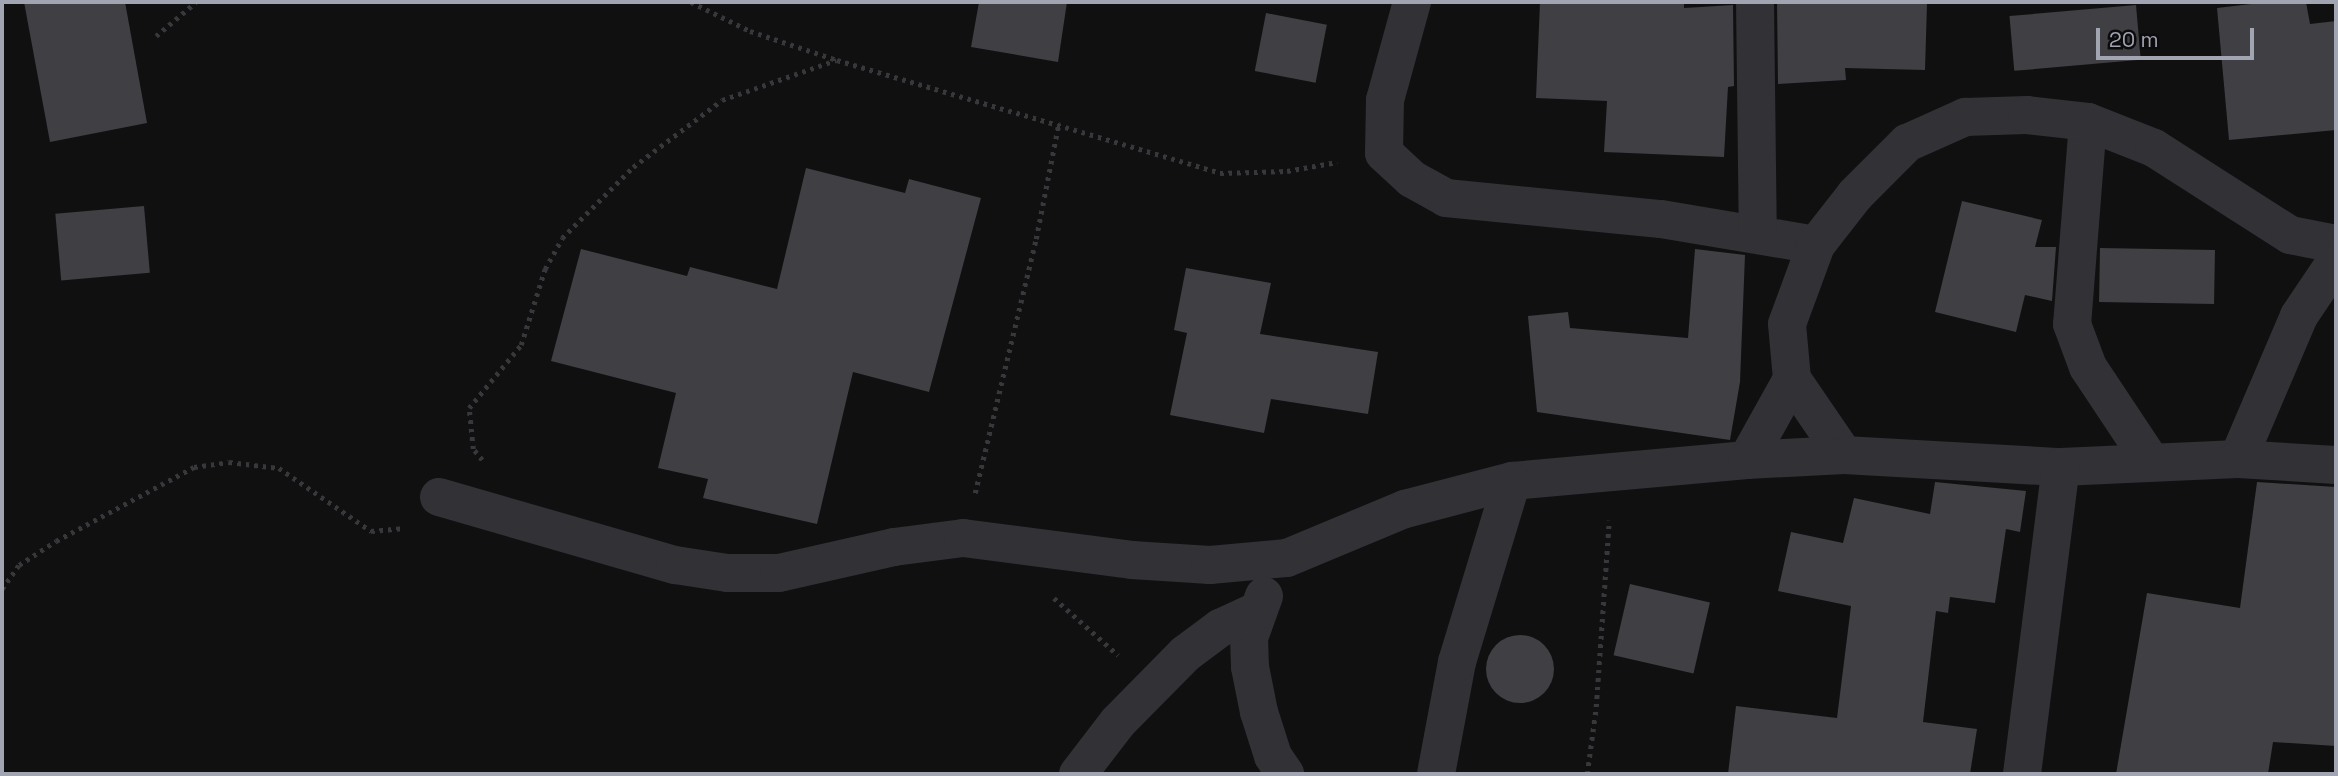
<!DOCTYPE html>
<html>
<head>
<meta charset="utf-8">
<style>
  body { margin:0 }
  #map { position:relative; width:2338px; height:776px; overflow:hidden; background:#101011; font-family:"Space Grotesk",sans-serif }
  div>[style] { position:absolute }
  .building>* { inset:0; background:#3f3f44; transform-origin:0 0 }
  .round { border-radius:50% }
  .path>* { height:4.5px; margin-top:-2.25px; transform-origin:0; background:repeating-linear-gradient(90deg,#37373c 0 3.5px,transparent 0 8.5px) }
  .minor>* { height:38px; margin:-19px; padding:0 19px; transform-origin:19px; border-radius:19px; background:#313136 }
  span { translate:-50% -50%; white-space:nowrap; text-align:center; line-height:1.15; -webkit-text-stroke:5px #0b0b0c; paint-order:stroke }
  .frame { position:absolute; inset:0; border:4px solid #a1a4b1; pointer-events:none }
  .scale { position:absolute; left:2096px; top:28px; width:158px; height:32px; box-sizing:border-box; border:4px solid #a1a4b1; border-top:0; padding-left:9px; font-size:21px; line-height:24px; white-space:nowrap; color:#a1a4b1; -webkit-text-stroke:5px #0b0b0c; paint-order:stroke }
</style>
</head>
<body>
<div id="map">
  <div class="building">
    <i style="clip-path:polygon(24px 2px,125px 2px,147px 123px,50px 142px)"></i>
    <i style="clip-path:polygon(979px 2px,1067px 2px,1058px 62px,971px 47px)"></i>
    <i style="clip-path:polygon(1540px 2px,1684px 2px,1684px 8px,1733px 5px,1734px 86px,1728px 87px,1724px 157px,1604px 152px,1607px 101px,1536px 98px)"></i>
    <i style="clip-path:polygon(1777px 2px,1927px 4px,1925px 70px,1845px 68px,1846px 80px,1778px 84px)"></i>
    <i style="clip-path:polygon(2268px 2px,2306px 2px,2310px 24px,2336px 21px,2336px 130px,2229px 140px,2217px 8px)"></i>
    <i style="left:2136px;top:5px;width:55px;height:127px;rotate:85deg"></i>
    <i style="left:1266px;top:13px;width:62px;height:59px;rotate:11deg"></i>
    <i style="clip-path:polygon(806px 168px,905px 193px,909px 179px,981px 198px,929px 392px,853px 372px,817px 524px,703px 498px,708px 479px,658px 468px,676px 393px,551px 361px,581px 249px,687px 276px,690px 267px,777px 289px)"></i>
    <i style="clip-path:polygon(1962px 201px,2042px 220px,2035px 247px,2056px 247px,2052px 301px,2025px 295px,2016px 332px,1935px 312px)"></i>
    <i style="left:144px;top:206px;width:67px;height:89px;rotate:85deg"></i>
    <i style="left:2100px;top:248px;width:115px;height:54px;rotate:1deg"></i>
    <i style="clip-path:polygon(1695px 249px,1745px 255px,1740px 382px,1730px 440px,1537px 412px,1528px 316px,1568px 312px,1570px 328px,1688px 338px)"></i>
    <i style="clip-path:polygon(1186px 268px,1271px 283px,1260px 334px,1378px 352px,1368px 414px,1271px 399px,1264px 433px,1170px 415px,1187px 333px,1174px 330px)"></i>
    <i style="clip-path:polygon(1935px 482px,2026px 491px,2020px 532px,2006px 529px,1995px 603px,1950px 597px,1948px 613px,1936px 611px,1923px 722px,1977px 729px,1970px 774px,1728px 774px,1736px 706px,1837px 718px,1851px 606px,1778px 591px,1791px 532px,1843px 543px,1854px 498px,1930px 514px)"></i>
    <i style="clip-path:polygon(2257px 482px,2336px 487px,2336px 746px,2273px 742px,2268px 774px,2116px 774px,2147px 593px,2240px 608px)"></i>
    <i style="left:1630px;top:584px;width:82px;height:73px;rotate:13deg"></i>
    <i class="round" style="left:1486px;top:635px;width:68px;height:68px"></i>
  </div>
  <div class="path">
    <i style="left:691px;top:2px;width:66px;rotate:26.2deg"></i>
    <i style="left:750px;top:31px;width:92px;rotate:18.4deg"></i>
    <i style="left:837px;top:60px;width:399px;rotate:16.4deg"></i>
    <i style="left:1220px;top:173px;width:67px;rotate:-1.7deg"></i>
    <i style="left:1287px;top:171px;width:51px;rotate:-10.2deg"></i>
    <i style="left:156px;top:36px;width:52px;rotate:-40.4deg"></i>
    <i style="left:482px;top:460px;width:14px;rotate:-129deg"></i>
    <i style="left:473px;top:449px;width:41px;rotate:-95.6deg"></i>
    <i style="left:469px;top:408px;width:82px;rotate:-50.5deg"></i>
    <i style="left:521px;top:345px;width:80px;rotate:-72.5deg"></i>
    <i style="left:545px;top:269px;width:35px;rotate:-61deg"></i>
    <i style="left:562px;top:238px;width:100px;rotate:-45deg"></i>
    <i style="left:633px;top:167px;width:111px;rotate:-37deg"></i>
    <i style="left:722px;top:100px;width:121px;rotate:-19.3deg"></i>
    <i style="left:975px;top:493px;width:261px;rotate:-76.5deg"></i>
    <i style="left:1036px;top:239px;width:119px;rotate:-78.9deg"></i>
    <i style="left:2px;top:589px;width:29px;rotate:-55deg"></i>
    <i style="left:19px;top:565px;width:44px;rotate:-33deg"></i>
    <i style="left:56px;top:541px;width:157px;rotate:-28.2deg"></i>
    <i style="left:194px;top:467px;width:35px;rotate:-8deg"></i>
    <i style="left:229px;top:462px;width:50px;rotate:6.8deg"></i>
    <i style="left:279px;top:468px;width:112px;rotate:34.4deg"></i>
    <i style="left:371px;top:531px;width:34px;rotate:-5deg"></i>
    <i style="left:1054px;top:598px;width:86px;rotate:41.7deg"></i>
    <i style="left:1587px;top:774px;width:68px;rotate:-82.3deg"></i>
    <i style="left:1596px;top:707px;width:187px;rotate:-86deg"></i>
  </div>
  <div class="minor">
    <i style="left:1412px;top:2px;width:102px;rotate:105.4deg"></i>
    <i style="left:1385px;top:100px;width:53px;rotate:91.1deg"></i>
    <i style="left:1384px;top:153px;width:38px;rotate:43deg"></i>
    <i style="left:1412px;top:179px;width:39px;rotate:29deg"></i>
    <i style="left:1446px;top:198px;width:216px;rotate:5.6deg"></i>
    <i style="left:1661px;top:219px;width:157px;rotate:9.5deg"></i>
    <i style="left:1755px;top:2px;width:232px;rotate:89.3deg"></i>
    <i style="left:2088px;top:122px;width:203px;rotate:94.5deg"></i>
    <i style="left:2072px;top:324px;width:46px;rotate:69.6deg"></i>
    <i style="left:2088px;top:367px;width:114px;rotate:56.4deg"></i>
    <i style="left:1844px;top:455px;width:92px;rotate:-124.4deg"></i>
    <i style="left:1792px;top:379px;width:55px;rotate:-95.2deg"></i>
    <i style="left:1787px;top:324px;width:84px;rotate:-69.8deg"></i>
    <i style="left:1816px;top:245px;width:63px;rotate:-52deg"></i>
    <i style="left:1855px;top:195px;width:74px;rotate:-45deg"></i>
    <i style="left:1907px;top:143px;width:64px;rotate:-24.1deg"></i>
    <i style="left:1965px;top:117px;width:62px;rotate:-1.8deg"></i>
    <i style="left:2027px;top:115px;width:61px;rotate:6.5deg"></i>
    <i style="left:2088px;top:122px;width:71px;rotate:21.5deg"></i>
    <i style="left:2154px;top:148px;width:161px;rotate:32.6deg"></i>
    <i style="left:2290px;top:235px;width:47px;rotate:11.1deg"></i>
    <i style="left:2238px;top:459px;width:155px;rotate:-66.9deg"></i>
    <i style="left:2299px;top:316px;width:66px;rotate:-56.1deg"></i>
    <i style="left:1747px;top:460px;width:93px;rotate:-60.9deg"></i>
    <i style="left:439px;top:497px;width:246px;rotate:16.1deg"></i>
    <i style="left:675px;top:565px;width:53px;rotate:8.7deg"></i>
    <i style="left:727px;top:573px;width:52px"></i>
    <i style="left:779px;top:573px;width:118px;rotate:-12.7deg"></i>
    <i style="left:894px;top:547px;width:70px;rotate:-7.4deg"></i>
    <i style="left:963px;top:538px;width:170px;rotate:7.4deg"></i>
    <i style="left:1132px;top:560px;width:78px;rotate:3.7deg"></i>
    <i style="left:1210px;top:565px;width:77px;rotate:-5.2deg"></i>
    <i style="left:1287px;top:558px;width:128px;rotate:-22.6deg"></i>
    <i style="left:1405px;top:509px;width:111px;rotate:-14.7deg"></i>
    <i style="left:1512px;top:481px;width:236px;rotate:-5.1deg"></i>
    <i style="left:1747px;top:460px;width:97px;rotate:-3deg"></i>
    <i style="left:1844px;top:455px;width:217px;rotate:3.2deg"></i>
    <i style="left:2061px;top:467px;width:177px;rotate:-2.6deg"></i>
    <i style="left:2238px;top:459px;width:98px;rotate:3.5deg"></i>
    <i style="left:1264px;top:596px;width:45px;rotate:109.7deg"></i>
    <i style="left:1249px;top:638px;width:29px;rotate:88deg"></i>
    <i style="left:1250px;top:667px;width:46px;rotate:78.7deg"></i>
    <i style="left:1259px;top:712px;width:46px;rotate:72.3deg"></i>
    <i style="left:1273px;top:756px;width:22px;rotate:56deg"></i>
    <i style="left:1078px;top:774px;width:66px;rotate:-52.4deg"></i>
    <i style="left:1118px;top:722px;width:95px;rotate:-45.4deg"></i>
    <i style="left:1185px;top:654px;width:44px;rotate:-36.6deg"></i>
    <i style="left:1220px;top:628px;width:40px;rotate:-25deg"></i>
    <i style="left:1436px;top:774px;width:114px;rotate:-79.4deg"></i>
    <i style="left:1457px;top:662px;width:189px;rotate:-73.1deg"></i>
    <i style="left:2022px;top:774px;width:309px;rotate:-82.8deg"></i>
  </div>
  <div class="frame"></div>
  <div class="scale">20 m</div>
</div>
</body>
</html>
